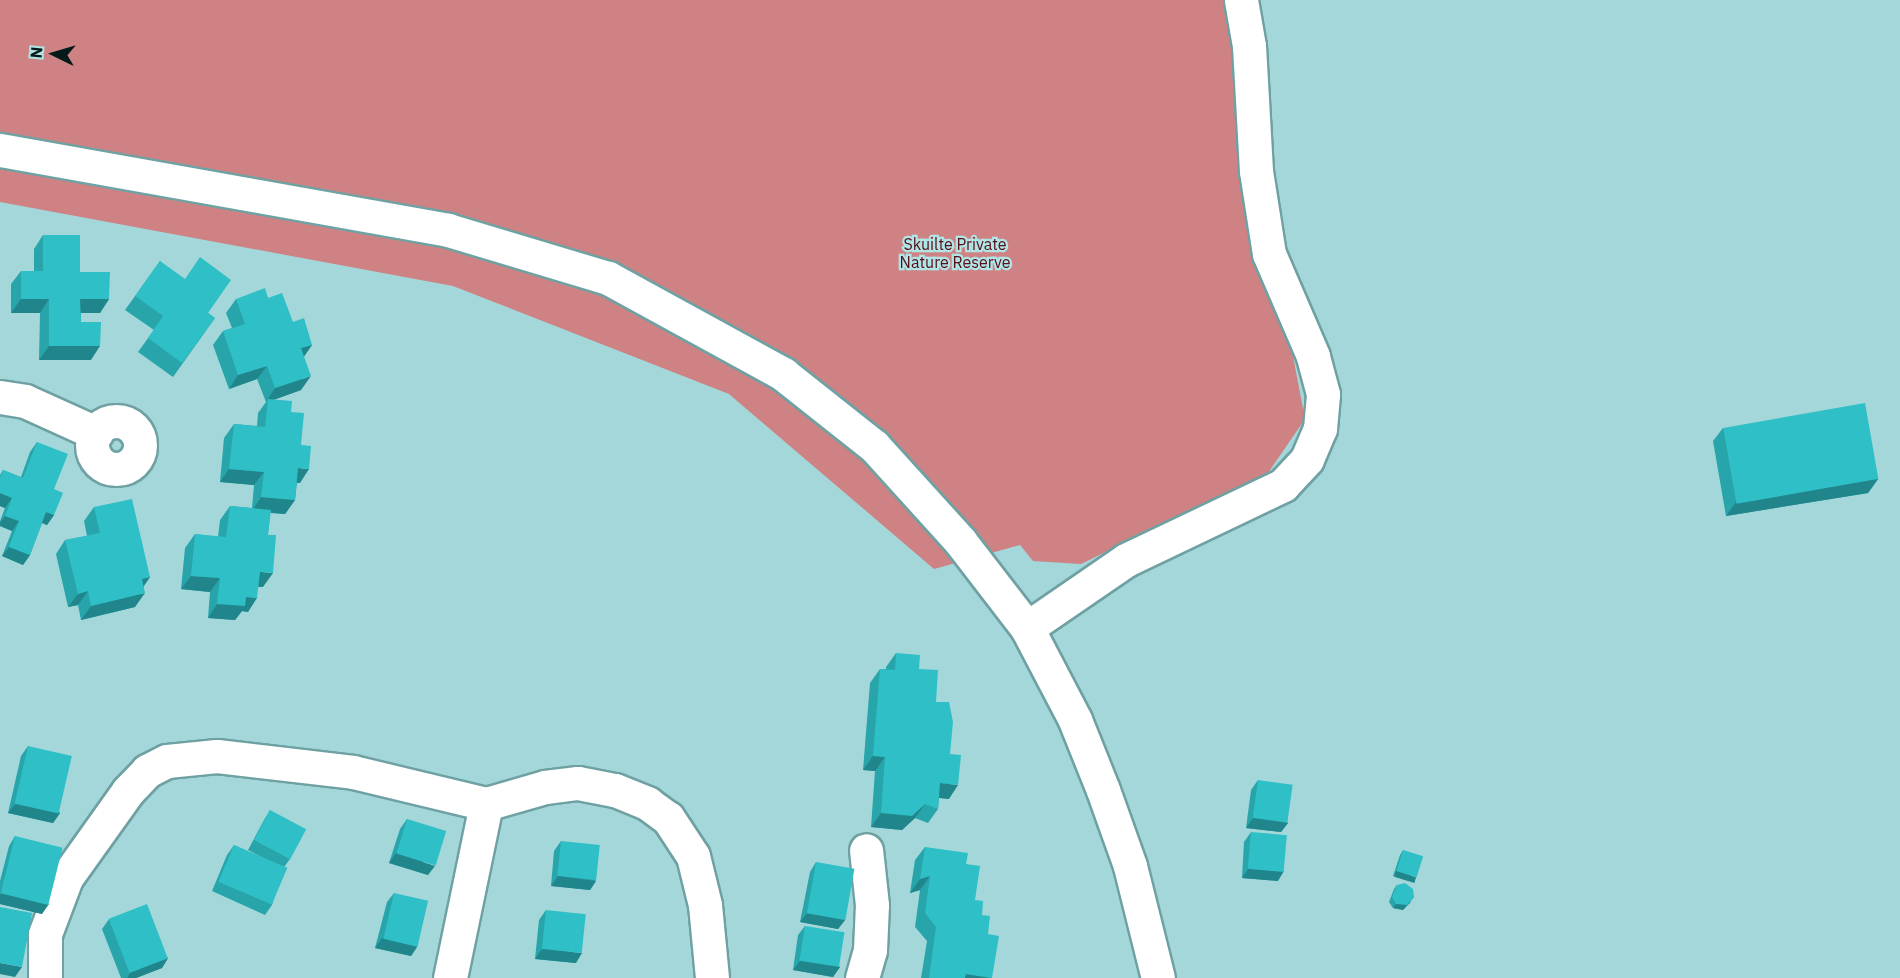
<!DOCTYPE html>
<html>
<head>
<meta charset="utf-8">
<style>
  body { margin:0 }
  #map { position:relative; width:1900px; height:978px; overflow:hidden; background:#a4d7d9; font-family:"IBM Plex Sans",sans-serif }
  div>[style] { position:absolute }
  .green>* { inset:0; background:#cf8283 }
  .roads { filter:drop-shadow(2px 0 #6fa1a3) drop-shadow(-2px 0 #6fa1a3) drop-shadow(0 2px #6fa1a3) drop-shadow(0 -2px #6fa1a3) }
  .minor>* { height:33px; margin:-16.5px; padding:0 16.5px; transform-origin:16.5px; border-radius:16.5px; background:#fff }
  .minor>.ring { margin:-16.5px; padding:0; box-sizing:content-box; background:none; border:33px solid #fff; border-radius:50% }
  .wall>* { inset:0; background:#28a5aa }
  .shaded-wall>* { inset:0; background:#20868b; transform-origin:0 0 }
  .building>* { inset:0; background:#2ec0c6; transform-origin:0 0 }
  span { translate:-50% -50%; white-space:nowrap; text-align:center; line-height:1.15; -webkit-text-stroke:4.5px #b0e5e6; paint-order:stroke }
  .park-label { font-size:16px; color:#580d18 }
  .north { position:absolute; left:24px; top:24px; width:60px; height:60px; -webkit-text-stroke:4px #b0e5e6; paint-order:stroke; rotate:275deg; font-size:16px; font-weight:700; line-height:24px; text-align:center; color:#05191a }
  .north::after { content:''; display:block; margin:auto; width:21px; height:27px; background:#05191a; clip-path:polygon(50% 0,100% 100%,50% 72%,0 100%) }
</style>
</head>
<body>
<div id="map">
  <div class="green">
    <i style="clip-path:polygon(0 0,1225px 0,1305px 419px,1268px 473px,1081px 564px,1033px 561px,1020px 545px,934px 569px,729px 394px,453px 286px,0 202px)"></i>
  </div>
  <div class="roads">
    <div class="minor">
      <i style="left:0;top:150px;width:455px;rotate:10.1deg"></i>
      <i style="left:448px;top:230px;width:167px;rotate:16.7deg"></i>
      <i style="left:608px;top:278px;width:200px;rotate:28.7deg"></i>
      <i style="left:783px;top:374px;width:116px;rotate:38.4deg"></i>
      <i style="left:874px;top:446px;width:128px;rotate:47.8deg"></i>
      <i style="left:960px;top:541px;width:110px;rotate:52.4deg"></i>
      <i style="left:1027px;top:628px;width:104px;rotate:62.4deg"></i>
      <i style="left:1075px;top:720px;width:75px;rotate:68.2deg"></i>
      <i style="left:1103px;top:790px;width:81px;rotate:70.4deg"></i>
      <i style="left:1130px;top:866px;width:115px;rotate:76deg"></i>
      <i style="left:0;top:397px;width:25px;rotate:9deg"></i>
      <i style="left:25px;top:401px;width:78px;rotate:24.3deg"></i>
      <i class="ring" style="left:92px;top:421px;width:15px;height:15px"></i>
      <i style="left:1027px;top:628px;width:120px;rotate:-34.5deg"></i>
      <i style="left:1126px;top:560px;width:174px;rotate:-25.5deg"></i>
      <i style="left:1283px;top:485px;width:35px;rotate:-47deg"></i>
      <i style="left:1307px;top:459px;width:33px;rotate:-67deg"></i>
      <i style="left:1320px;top:429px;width:35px;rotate:-85deg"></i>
      <i style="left:1323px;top:394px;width:39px;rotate:-105deg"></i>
      <i style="left:1313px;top:356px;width:111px;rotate:-113.3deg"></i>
      <i style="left:1269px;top:254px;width:84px;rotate:-98.9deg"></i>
      <i style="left:1256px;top:171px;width:125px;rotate:-93.2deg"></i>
      <i style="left:1249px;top:46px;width:47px;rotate:-99.9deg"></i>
      <i style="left:45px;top:978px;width:44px;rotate:-90deg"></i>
      <i style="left:45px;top:934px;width:60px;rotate:-69.4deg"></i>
      <i style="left:66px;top:878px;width:107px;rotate:-54.5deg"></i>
      <i style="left:128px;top:791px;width:28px;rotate:-46deg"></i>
      <i style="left:147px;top:771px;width:22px;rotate:-27deg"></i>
      <i style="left:167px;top:761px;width:50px;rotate:-5.7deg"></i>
      <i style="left:217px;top:756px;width:137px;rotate:6.7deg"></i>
      <i style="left:353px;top:772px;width:137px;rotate:13.5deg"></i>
      <i style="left:450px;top:978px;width:178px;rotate:-78.3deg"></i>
      <i style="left:486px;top:804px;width:61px;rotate:-16.1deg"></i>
      <i style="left:545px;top:787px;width:33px;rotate:-7deg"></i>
      <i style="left:578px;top:783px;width:38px;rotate:11deg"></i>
      <i style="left:615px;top:790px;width:35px;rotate:22deg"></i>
      <i style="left:647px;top:803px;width:26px;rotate:36deg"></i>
      <i style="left:668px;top:818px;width:45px;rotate:56.7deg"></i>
      <i style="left:693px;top:856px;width:50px;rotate:76.2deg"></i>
      <i style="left:705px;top:905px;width:73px;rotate:84.5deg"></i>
      <i style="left:862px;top:978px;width:29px;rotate:-74deg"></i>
      <i style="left:870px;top:950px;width:45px;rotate:-87.5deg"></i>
      <i style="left:872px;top:905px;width:55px;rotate:-96.2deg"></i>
    </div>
  </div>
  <div class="wall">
    <i style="clip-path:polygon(43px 235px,80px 272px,109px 299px,100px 313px,81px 313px,81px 322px,91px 360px,39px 360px,40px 313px,11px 313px,11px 284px,21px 271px,34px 271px,34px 249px)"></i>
    <i style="clip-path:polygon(160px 261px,208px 313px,215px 318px,173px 377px,138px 352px,154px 330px,125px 310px)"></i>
    <i style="clip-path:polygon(268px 298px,293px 322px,312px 345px,304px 356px,301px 390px,273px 400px,291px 412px,301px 445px,300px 483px,297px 482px,295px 500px,285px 514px,270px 513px,263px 587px,258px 587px,248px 612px,242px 611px,235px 620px,208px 618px,210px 592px,181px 589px,185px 548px,195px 534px,218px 537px,220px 520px,230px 506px,252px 508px,254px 485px,220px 482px,224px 438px,234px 424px,257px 426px,258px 413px,266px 402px,257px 379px,229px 389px,213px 345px,223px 331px,232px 328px,226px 313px,236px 299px)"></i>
    <i style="clip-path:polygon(1723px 428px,1878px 479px,1868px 493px,1726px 516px,1713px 441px)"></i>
    <i style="clip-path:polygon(37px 442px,54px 489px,54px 515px,47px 525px,42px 523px,30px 555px,23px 565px,2px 556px,12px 531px,0 526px,0 521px,5px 508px,0 506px,0 475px,3px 470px,21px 477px,30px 452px)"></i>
    <i style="clip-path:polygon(94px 507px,150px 577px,144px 586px,135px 607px,81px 620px,78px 605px,68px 607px,56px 554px,65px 540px,87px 536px,84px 521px)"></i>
    <i style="clip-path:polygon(896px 653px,919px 669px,936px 702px,950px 754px,949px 799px,939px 798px,938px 809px,928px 823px,915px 818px,902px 830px,871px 827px,875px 771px,863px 770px,870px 683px,880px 669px,886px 669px,886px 667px)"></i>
    <i style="clip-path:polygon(28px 746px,60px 813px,53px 823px,8px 813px,21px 756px)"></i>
    <i style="clip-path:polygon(1258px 780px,1288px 823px,1281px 832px,1246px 828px,1251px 790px)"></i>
    <i style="clip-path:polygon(270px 810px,290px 859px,284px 867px,272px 905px,265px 915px,212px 891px,227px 855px,234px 845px,267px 860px,248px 850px,264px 820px)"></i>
    <i style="clip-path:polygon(407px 819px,428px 875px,389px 863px,400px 829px)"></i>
    <i style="clip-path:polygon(1251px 832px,1278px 881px,1242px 878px,1244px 842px)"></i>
    <i style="clip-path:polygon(15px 836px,42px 914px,0 904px,0 881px,9px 846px)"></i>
    <i style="clip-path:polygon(561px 841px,596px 881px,590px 890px,551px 886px,554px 851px)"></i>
    <i style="clip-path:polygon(925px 847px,966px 864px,975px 900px,982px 915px,988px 934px,992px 978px,921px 978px,927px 941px,915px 927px,920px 890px,910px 893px,915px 860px)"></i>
    <i style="clip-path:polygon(1403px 850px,1413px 882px,1393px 876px,1400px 855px)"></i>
    <i style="clip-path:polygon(816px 862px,845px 920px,838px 929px,800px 922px,810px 872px)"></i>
    <i style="clip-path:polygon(1397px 885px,1411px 902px,1403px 910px,1393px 908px,1389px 902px,1394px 889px)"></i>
    <i style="clip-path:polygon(394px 893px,417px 947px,411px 956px,375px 948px,387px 902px)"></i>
    <i style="clip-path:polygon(546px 910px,576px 963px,535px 959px,539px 920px)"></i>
    <i style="clip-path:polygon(109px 919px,168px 958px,162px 968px,136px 978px,121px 978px,102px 929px)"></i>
    <i style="clip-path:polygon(805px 926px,840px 967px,833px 977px,793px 970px,798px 935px)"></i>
  </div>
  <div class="shaded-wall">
    <i style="clip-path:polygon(21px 299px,49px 299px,40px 313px,11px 313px)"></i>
    <i style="clip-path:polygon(80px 299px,109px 299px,100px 313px,71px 313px)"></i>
    <i style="clip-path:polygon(312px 345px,303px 358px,301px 348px)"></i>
    <i style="clip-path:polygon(49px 346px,100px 346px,91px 360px,39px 360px)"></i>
    <i style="clip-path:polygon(267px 366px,257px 379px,229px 389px,238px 375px)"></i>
    <i style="clip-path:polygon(311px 376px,301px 390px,268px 402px,268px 399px,266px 402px,275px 388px)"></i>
    <i style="clip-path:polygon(298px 468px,309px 469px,300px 483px,288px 482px)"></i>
    <i style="clip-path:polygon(229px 469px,264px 472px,254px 485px,220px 482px)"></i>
    <i style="clip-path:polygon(1878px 479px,1868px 493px,1726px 516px,1736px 502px)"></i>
    <i style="clip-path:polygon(0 493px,12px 498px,5px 508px,0 506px)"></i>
    <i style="clip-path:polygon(261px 497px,295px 500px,285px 514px,252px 511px)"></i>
    <i style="clip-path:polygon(46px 512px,54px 515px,47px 525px,40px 522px)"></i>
    <i style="clip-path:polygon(5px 516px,19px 521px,12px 531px,0 526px,0 523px)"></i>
    <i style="clip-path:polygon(9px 547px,30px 555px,23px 565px,2px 556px)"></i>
    <i style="clip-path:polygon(260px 572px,273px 573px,263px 587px,250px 586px)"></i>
    <i style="clip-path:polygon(191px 576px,220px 578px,210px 592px,181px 589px)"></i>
    <i style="clip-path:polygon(150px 577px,140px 591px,142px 579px)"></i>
    <i style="clip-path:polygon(88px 591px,78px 605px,68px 607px,78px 594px)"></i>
    <i style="clip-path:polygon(145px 593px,135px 607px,81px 620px,91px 606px)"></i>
    <i style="clip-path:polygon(246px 597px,257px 598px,248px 612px,242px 611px,235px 620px,208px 618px,217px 604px)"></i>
    <i style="clip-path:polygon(873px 756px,885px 757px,875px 771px,863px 770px)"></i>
    <i style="clip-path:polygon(940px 783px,958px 785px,949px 799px,931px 797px)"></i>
    <i style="clip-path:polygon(15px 804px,60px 813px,53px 823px,8px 813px)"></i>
    <i style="clip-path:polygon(925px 804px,915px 818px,902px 830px,871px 827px,881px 813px)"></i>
    <i style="clip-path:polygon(1253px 818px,1288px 823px,1281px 832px,1246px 828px)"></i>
    <i style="clip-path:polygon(396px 853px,435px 866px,428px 875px,389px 863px)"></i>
    <i style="clip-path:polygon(1248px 869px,1284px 871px,1278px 881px,1242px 878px)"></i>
    <i style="left:1396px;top:871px;width:21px;height:6px;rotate:17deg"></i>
    <i style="clip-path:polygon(558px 876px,596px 881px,590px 890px,551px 886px)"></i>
    <i style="clip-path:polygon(930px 876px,920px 890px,910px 893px,920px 879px)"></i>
    <i style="clip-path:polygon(1px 893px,49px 904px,42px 914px,0 904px,0 895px)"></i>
    <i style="clip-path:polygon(1414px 897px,1403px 910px,1393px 908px,1396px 904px)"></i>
    <i style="clip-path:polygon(807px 913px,845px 920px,838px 929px,800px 922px)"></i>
    <i style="clip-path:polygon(382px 938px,417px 947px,411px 956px,375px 948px)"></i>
    <i style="clip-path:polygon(542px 949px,582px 953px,576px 963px,535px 959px)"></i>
    <i style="clip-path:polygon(168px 958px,162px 968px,136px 978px,127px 978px,130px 973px)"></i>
    <i style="clip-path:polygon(800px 961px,840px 967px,833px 977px,793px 970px)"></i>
    <i style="clip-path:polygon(0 963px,22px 967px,15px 977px,0 974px)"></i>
    <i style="clip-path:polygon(966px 974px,990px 978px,963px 978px)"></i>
  </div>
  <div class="building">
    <i style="clip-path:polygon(43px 235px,80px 235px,80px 272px,110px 272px,109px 299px,80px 299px,81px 322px,101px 322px,100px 346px,49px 346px,49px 299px,21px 299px,21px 271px,43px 271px)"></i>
    <i style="clip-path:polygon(200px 257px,231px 280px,208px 313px,215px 318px,182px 363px,148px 338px,163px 316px,135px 296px,160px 261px,185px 279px)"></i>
    <i style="clip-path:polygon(265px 288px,268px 298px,282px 293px,293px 322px,304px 318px,312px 345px,301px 348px,311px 376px,275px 388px,267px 366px,238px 375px,223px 331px,245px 324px,236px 299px)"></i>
    <i style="clip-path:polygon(268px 399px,292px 401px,291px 412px,304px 413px,301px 445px,311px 446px,309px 469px,298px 468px,295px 500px,261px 497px,264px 472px,229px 469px,234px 424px,265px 427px)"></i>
    <i style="left:1865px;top:403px;width:77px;height:144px;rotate:80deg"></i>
    <i style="clip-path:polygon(37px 442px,68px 454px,54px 489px,63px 493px,54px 515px,46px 512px,30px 555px,9px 547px,19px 521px,5px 516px,12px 498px,0 493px,0 478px,3px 470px,23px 478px)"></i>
    <i style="clip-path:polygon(132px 499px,150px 577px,142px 579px,145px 593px,91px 606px,88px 591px,78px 594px,65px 540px,100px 533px,94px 507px)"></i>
    <i style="clip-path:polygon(230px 506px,271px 510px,268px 535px,276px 535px,273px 573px,260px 572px,257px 598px,246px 597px,245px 606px,217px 604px,220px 578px,191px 576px,195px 534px,226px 537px)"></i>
    <i style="clip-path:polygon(896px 653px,920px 655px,919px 669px,938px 670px,936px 702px,949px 702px,953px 722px,950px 754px,961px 755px,958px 785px,940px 783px,938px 809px,925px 804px,912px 816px,881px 813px,885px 757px,873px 756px,880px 669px,895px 670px)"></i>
    <i style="left:28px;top:746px;width:45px;height:59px;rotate:13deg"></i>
    <i style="left:1258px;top:780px;width:35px;height:38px;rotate:8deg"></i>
    <i style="left:270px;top:810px;width:41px;height:34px;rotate:28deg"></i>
    <i style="left:407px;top:819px;width:41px;height:36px;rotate:17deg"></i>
    <i style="left:1251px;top:832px;width:36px;height:37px;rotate:5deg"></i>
    <i style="left:15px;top:836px;width:49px;height:59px;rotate:14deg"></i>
    <i style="left:561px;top:841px;width:39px;height:35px;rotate:6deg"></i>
    <i style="left:234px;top:845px;width:58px;height:40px;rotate:23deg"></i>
    <i style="clip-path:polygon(925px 847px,968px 853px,966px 864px,980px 866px,975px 900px,983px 901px,982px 915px,990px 916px,988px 934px,999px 936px,992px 978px,966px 974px,965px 978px,929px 978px,936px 927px,925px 913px,930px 876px,920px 879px)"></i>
    <i style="left:1403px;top:850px;width:21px;height:22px;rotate:17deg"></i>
    <i style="left:816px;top:862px;width:39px;height:52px;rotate:10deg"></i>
    <i style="clip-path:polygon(1405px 883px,1413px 889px,1414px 897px,1407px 905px,1396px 904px,1392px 897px,1397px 885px)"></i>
    <i style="left:394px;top:893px;width:35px;height:47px;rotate:13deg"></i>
    <i style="left:147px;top:904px;width:58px;height:41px;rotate:69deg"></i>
    <i style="clip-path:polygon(0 907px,32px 913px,22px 967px,0 963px)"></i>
    <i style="left:546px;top:910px;width:40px;height:39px;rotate:6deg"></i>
    <i style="left:805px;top:926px;width:40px;height:35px;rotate:9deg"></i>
  </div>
  <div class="park-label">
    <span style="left:955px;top:253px">Skuilte Private<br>Nature Reserve</span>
  </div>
  <div class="north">N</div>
</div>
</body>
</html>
